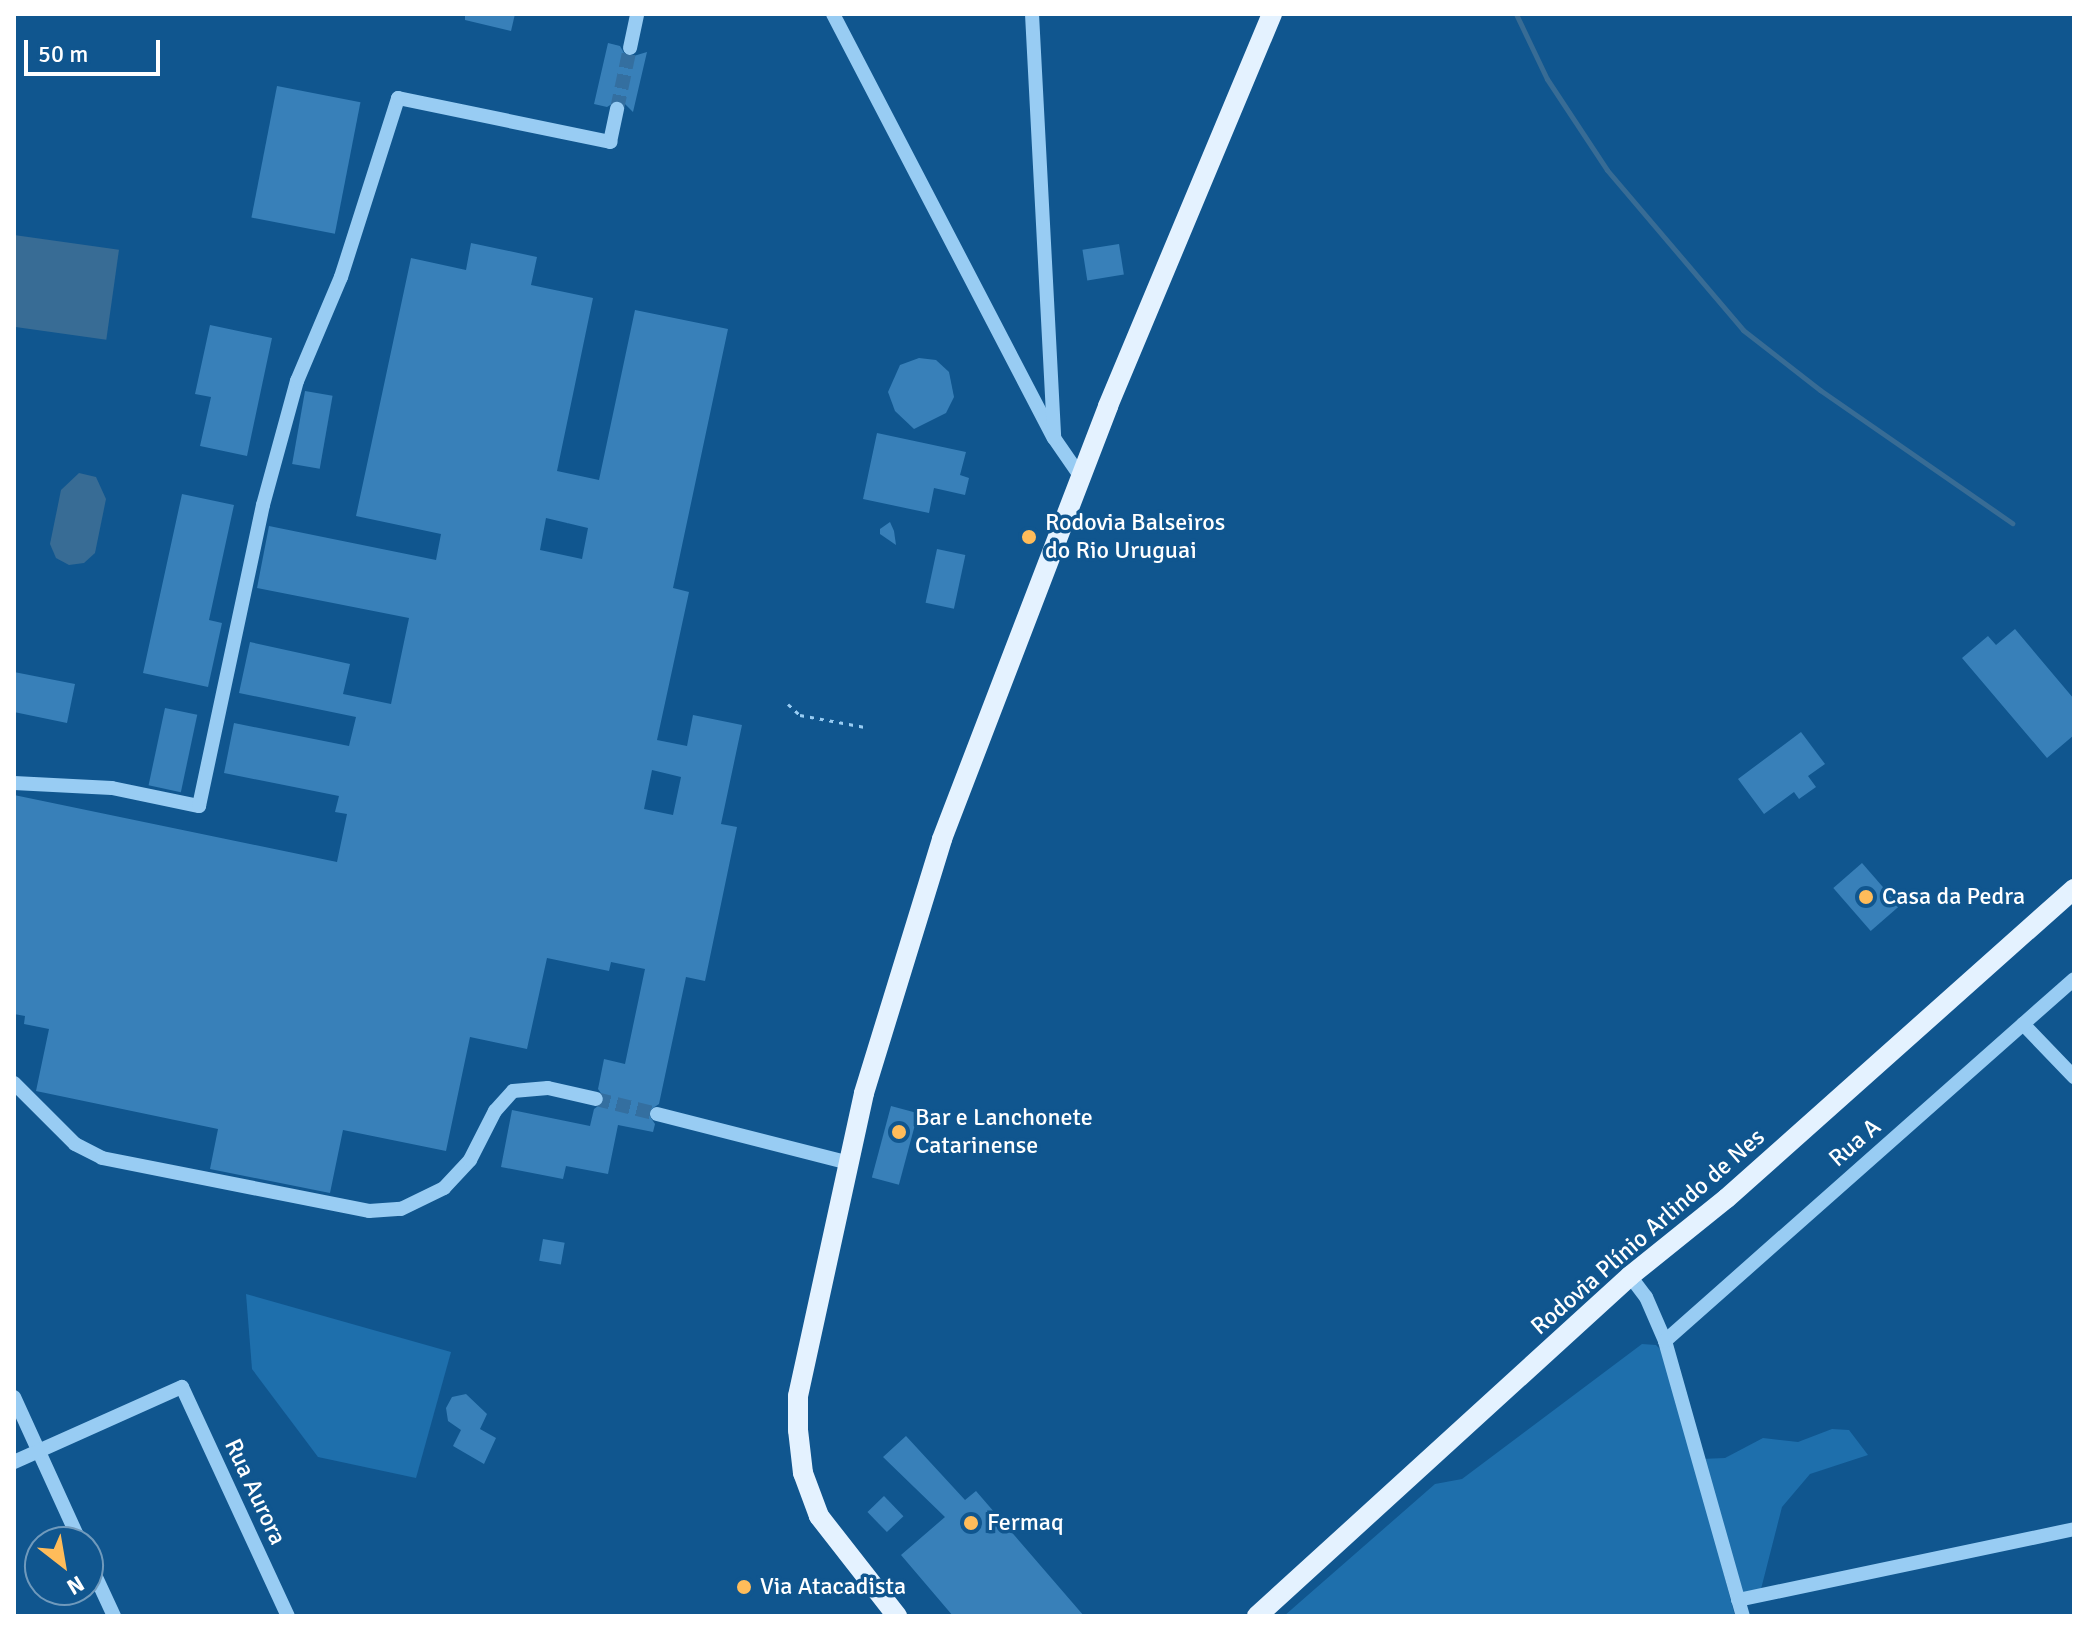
<!DOCTYPE html>
<html>
<head>
<meta charset="utf-8">
<style>
  body { margin:0 }
  #map { position:relative; width:2088px; height:1630px; overflow:hidden; background:#10568f; font-family:Signika,sans-serif }
  div>[style] { position:absolute }
  .green>* { inset:0; background:#1e6fac }
  .water>* { inset:0; background:#386c95; transform-origin:0 0 }
  .stream>* { height:5px; margin:-2.5px; padding:0 2.5px; transform-origin:2.5px; border-radius:2.5px; background:#386c95 }
  .building>* { inset:0; background:#3880b9; transform-origin:0 0 }
  .minor-tunnel>* { height:14px; margin-top:-7px; transform-origin:0; background:repeating-linear-gradient(90deg,#346fa0 0 14px,transparent 0 21px) }
  .path>* { height:3px; margin-top:-1.5px; transform-origin:0; background:repeating-linear-gradient(90deg,#98ccf3 0 4px,transparent 0 10px) }
  .minor>* { height:14px; margin:-7px; padding:0 7px; transform-origin:7px; border-radius:7px; background:#98ccf3 }
  .major>* { height:20px; margin:-10px; padding:0 10px; transform-origin:10px; border-radius:10px; background:#e4f2ff }
  .dots>* { width:22px; height:22px; translate:-50% -50%; box-sizing:border-box; border:4px solid #10568f; border-radius:50% }
  span { translate:-50% -50%; white-space:nowrap; text-align:center; line-height:1.15; -webkit-text-stroke:7px #10568f; paint-order:stroke }
  .poi-label { font-size:24px; color:#fff }
  .left { translate:0 -50%; text-align:left }
  .street-label { font-size:24px; color:#fff }
  .frame { position:absolute; inset:0; border:16px solid #fff; pointer-events:none }
  .north { position:absolute; left:24px; top:1526px; width:80px; height:80px; box-sizing:border-box; background:#10568f; border:2px solid #709abc; border-radius:50%; rotate:149deg; font-size:22px; font-weight:700; line-height:32px; text-align:center; color:#fff }
  .north::after { content:''; display:block; margin:auto; width:28px; height:36px; background:#ffbc5a; clip-path:polygon(50% 0,100% 100%,50% 72%,0 100%) }
  .scale { position:absolute; left:24px; top:40px; width:136px; height:36px; box-sizing:border-box; border:4px solid #fff; border-top:0; padding-left:10px; font-size:24px; line-height:28px; white-space:nowrap; color:#fff; -webkit-text-stroke:6px #10568f; paint-order:stroke }
</style>
</head>
<body>
<div id="map">
  <div class="green">
    <i style="clip-path:polygon(246px 1294px,451px 1352px,416px 1478px,318px 1457px,252px 1369px)"></i>
    <i style="clip-path:polygon(1642px 1344px,1656px 1345px,1666px 1355px,1735px 1616px,1284px 1616px,1435px 1484px,1462px 1479px)"></i>
    <i style="clip-path:polygon(1832px 1429px,1849px 1430px,1868px 1455px,1810px 1474px,1782px 1507px,1760px 1593px,1738px 1600px,1701px 1459px,1725px 1458px,1763px 1438px,1798px 1442px)"></i>
  </div>
  <div class="water">
    <i style="left:14px;top:235px;width:106px;height:91px;rotate:8deg"></i>
    <i style="clip-path:polygon(79px 473px,96px 477px,106px 499px,95px 553px,84px 563px,69px 565px,56px 558px,50px 544px,61px 490px)"></i>
  </div>
  <div class="stream">
    <i style="left:1516px;top:14px;width:72px;rotate:64.5deg"></i>
    <i style="left:1547px;top:79px;width:109px;rotate:56.6deg"></i>
    <i style="left:1607px;top:170px;width:210px;rotate:49.6deg"></i>
    <i style="left:1743px;top:330px;width:98px;rotate:37.9deg"></i>
    <i style="left:1820px;top:390px;width:234px;rotate:34.7deg"></i>
  </div>
  <div class="building">
    <i style="clip-path:polygon(465px 14px,515px 14px,511px 31px,465px 20px)"></i>
    <i style="clip-path:polygon(608px 43px,620px 46px,627px 58px,647px 52px,633px 112px,620px 99px,607px 107px,594px 104px)"></i>
    <i style="left:277px;top:86px;width:85px;height:134px;rotate:11deg"></i>
    <i style="clip-path:polygon(evenodd,471px 243px,537px 257px,531px 285px,593px 298px,557px 471px,599px 480px,635px 310px,728px 329px,673px 588px,689px 592px,657px 740px,687px 746px,693px 715px,742px 725px,721px 824px,737px 827px,705px 981px,686px 977px,659px 1104px,647px 1112px,655px 1124px,653px 1132px,618px 1125px,608px 1174px,566px 1166px,563px 1179px,501px 1167px,512px 1110px,590px 1126px,594px 1109px,606px 1100px,598px 1089px,604px 1059px,625px 1064px,645px 969px,611px 962px,609px 971px,547px 958px,527px 1049px,470px 1037px,446px 1151px,343px 1130px,330px 1193px,210px 1169px,218px 1129px,36px 1091px,49px 1029px,24px 1024px,25px 1016px,14px 1014px,14px 795px,337px 862px,347px 814px,335px 812px,339px 796px,224px 773px,234px 723px,349px 746px,356px 717px,239px 693px,250px 642px,350px 664px,343px 694px,391px 704px,409px 618px,257px 588px,269px 526px,436px 560px,441px 534px,356px 516px,411px 258px,466px 270px,471px 243px,546px 518px,588px 528px,582px 559px,540px 550px,546px 518px,471px 243px,652px 770px,681px 777px,673px 815px,644px 809px,652px 770px)"></i>
    <i style="left:1119px;top:244px;width:31px;height:37px;rotate:81deg"></i>
    <i style="clip-path:polygon(210px 325px,272px 338px,247px 456px,200px 446px,211px 397px,195px 394px)"></i>
    <i style="clip-path:polygon(919px 358px,936px 360px,949px 372px,954px 397px,946px 413px,914px 429px,895px 411px,888px 392px,900px 365px)"></i>
    <i style="left:305px;top:391px;width:28px;height:74px;rotate:10deg"></i>
    <i style="clip-path:polygon(877px 433px,966px 452px,960px 475px,969px 478px,965px 495px,934px 488px,929px 513px,863px 499px)"></i>
    <i style="clip-path:polygon(182px 494px,234px 505px,209px 620px,222px 623px,208px 687px,143px 673px)"></i>
    <i style="clip-path:polygon(890px 522px,894px 531px,896px 545px,880px 534px,880px 529px)"></i>
    <i style="left:937px;top:549px;width:29px;height:55px;rotate:12deg"></i>
    <i style="clip-path:polygon(2015px 629px,2074px 699px,2074px 735px,2047px 758px,1962px 658px,1988px 636px,1996px 645px)"></i>
    <i style="clip-path:polygon(14px 672px,75px 684px,67px 723px,14px 712px)"></i>
    <i style="left:165px;top:708px;width:33px;height:79px;rotate:12deg"></i>
    <i style="clip-path:polygon(1801px 732px,1825px 764px,1808px 776px,1816px 787px,1799px 799px,1794px 792px,1764px 814px,1738px 779px)"></i>
    <i style="left:1862px;top:863px;width:57px;height:38px;rotate:49deg"></i>
    <i style="left:891px;top:1106px;width:28px;height:74px;rotate:15deg"></i>
    <i style="left:543px;top:1239px;width:22px;height:22px;rotate:10deg"></i>
    <i style="clip-path:polygon(466px 1394px,487px 1414px,480px 1429px,496px 1438px,484px 1464px,453px 1446px,461px 1430px,448px 1421px,446px 1408px,452px 1397px)"></i>
    <i style="clip-path:polygon(906px 1436px,965px 1500px,976px 1491px,1084px 1616px,953px 1616px,901px 1555px,945px 1517px,883px 1457px)"></i>
    <i style="left:884px;top:1496px;width:28px;height:23px;rotate:46deg"></i>
  </div>
  <div class="minor-tunnel">
    <i style="left:617px;top:109px;width:62px;rotate:-78deg"></i>
    <i style="left:596px;top:1099px;width:63px;rotate:13.8deg"></i>
  </div>
  <div class="path">
    <i style="left:788px;top:704px;width:16px;rotate:43deg"></i>
    <i style="left:800px;top:715px;width:66px;rotate:10.5deg"></i>
  </div>
  <div class="minor">
    <i style="left:833px;top:14px;width:478px;rotate:62.5deg"></i>
    <i style="left:1054px;top:438px;width:47px;rotate:55.3deg"></i>
    <i style="left:1032px;top:14px;width:424px;rotate:87deg"></i>
    <i style="left:630px;top:48px;width:35px;rotate:-78deg"></i>
    <i style="left:14px;top:783px;width:98px;rotate:2.9deg"></i>
    <i style="left:112px;top:788px;width:89px;rotate:11.7deg"></i>
    <i style="left:199px;top:806px;width:308px;rotate:-78deg"></i>
    <i style="left:263px;top:505px;width:129px;rotate:-74.7deg"></i>
    <i style="left:297px;top:381px;width:113px;rotate:-67.1deg"></i>
    <i style="left:341px;top:277px;width:188px;rotate:-72.3deg"></i>
    <i style="left:398px;top:98px;width:217px;rotate:11.7deg"></i>
    <i style="left:610px;top:142px;width:34px;rotate:-78deg"></i>
    <i style="left:2023px;top:1024px;width:74px;rotate:46.1deg"></i>
    <i style="left:14px;top:1083px;width:86px;rotate:45deg"></i>
    <i style="left:75px;top:1144px;width:30px;rotate:27deg"></i>
    <i style="left:102px;top:1158px;width:272px;rotate:11.2deg"></i>
    <i style="left:369px;top:1211px;width:32px;rotate:-4deg"></i>
    <i style="left:401px;top:1209px;width:48px;rotate:-26deg"></i>
    <i style="left:444px;top:1188px;width:38px;rotate:-47deg"></i>
    <i style="left:470px;top:1160px;width:55px;rotate:-63deg"></i>
    <i style="left:495px;top:1111px;width:27px;rotate:-48deg"></i>
    <i style="left:513px;top:1091px;width:35px;rotate:-5deg"></i>
    <i style="left:548px;top:1088px;width:49px;rotate:12.9deg"></i>
    <i style="left:657px;top:1114px;width:198px;rotate:14.3deg"></i>
    <i style="left:1630px;top:1276px;width:26px;rotate:53deg"></i>
    <i style="left:1646px;top:1297px;width:48px;rotate:66.6deg"></i>
    <i style="left:1665px;top:1341px;width:286px;rotate:74.2deg"></i>
    <i style="left:1665px;top:1341px;width:546px;rotate:-41.51deg"></i>
    <i style="left:14px;top:1397px;width:159px;rotate:65.5deg"></i>
    <i style="left:14px;top:1462px;width:184px;rotate:-24.1deg"></i>
    <i style="left:182px;top:1387px;width:252px;rotate:65.2deg"></i>
    <i style="left:88px;top:1560px;width:62px;rotate:65.1deg"></i>
    <i style="left:1738px;top:1600px;width:343px;rotate:-11.9deg"></i>
  </div>
  <div class="major">
    <i style="left:897px;top:1616px;width:127px;rotate:-128deg"></i>
    <i style="left:819px;top:1516px;width:46px;rotate:-110.4deg"></i>
    <i style="left:803px;top:1473px;width:43px;rotate:-96.6deg"></i>
    <i style="left:798px;top:1430px;width:34px;rotate:-90deg"></i>
    <i style="left:798px;top:1396px;width:310px;rotate:-77.7deg"></i>
    <i style="left:864px;top:1093px;width:266px;rotate:-72.9deg"></i>
    <i style="left:942px;top:839px;width:464px;rotate:-69deg"></i>
    <i style="left:1108px;top:406px;width:425px;rotate:-67.3deg"></i>
    <i style="left:1257px;top:1616px;width:505px;rotate:-42.35deg"></i>
    <i style="left:1630px;top:1276px;width:124px;rotate:-38.8deg"></i>
    <i style="left:1727px;top:1198px;width:465px;rotate:-41.7deg"></i>
  </div>
  <div class="dots">
    <i style="left:1029px;top:537px;background:#ffbc5a"></i>
    <i style="left:1866px;top:897px;background:#ffbc5a"></i>
    <i style="left:899px;top:1132px;background:#ffbc5a"></i>
    <i style="left:971px;top:1523px;background:#ffbc5a"></i>
    <i style="left:744px;top:1587px;background:#ffbc5a"></i>
  </div>
  <div class="poi-label">
    <span class="left" style="left:1045px;top:537px">Rodovia Balseiros<br>do Rio Uruguai</span>
    <span class="left" style="left:1882px;top:897px">Casa da Pedra</span>
    <span class="left" style="left:915px;top:1132px">Bar e Lanchonete<br>Catarinense</span>
    <span class="left" style="left:987px;top:1523px">Fermaq</span>
    <span class="left" style="left:760px;top:1587px">Via Atacadista</span>
  </div>
  <div class="street-label">
    <span style="left:1855px;top:1143px;rotate:-41deg">Rua A</span>
    <span style="left:1648px;top:1232px;rotate:-41deg">Rodovia Plínio Arlindo de Nes</span>
    <span style="left:255px;top:1492px;rotate:65deg">Rua Aurora</span>
  </div>
  <div class="frame"></div>
  <div class="north">N</div>
  <div class="scale">50 m</div>
</div>
</body>
</html>
